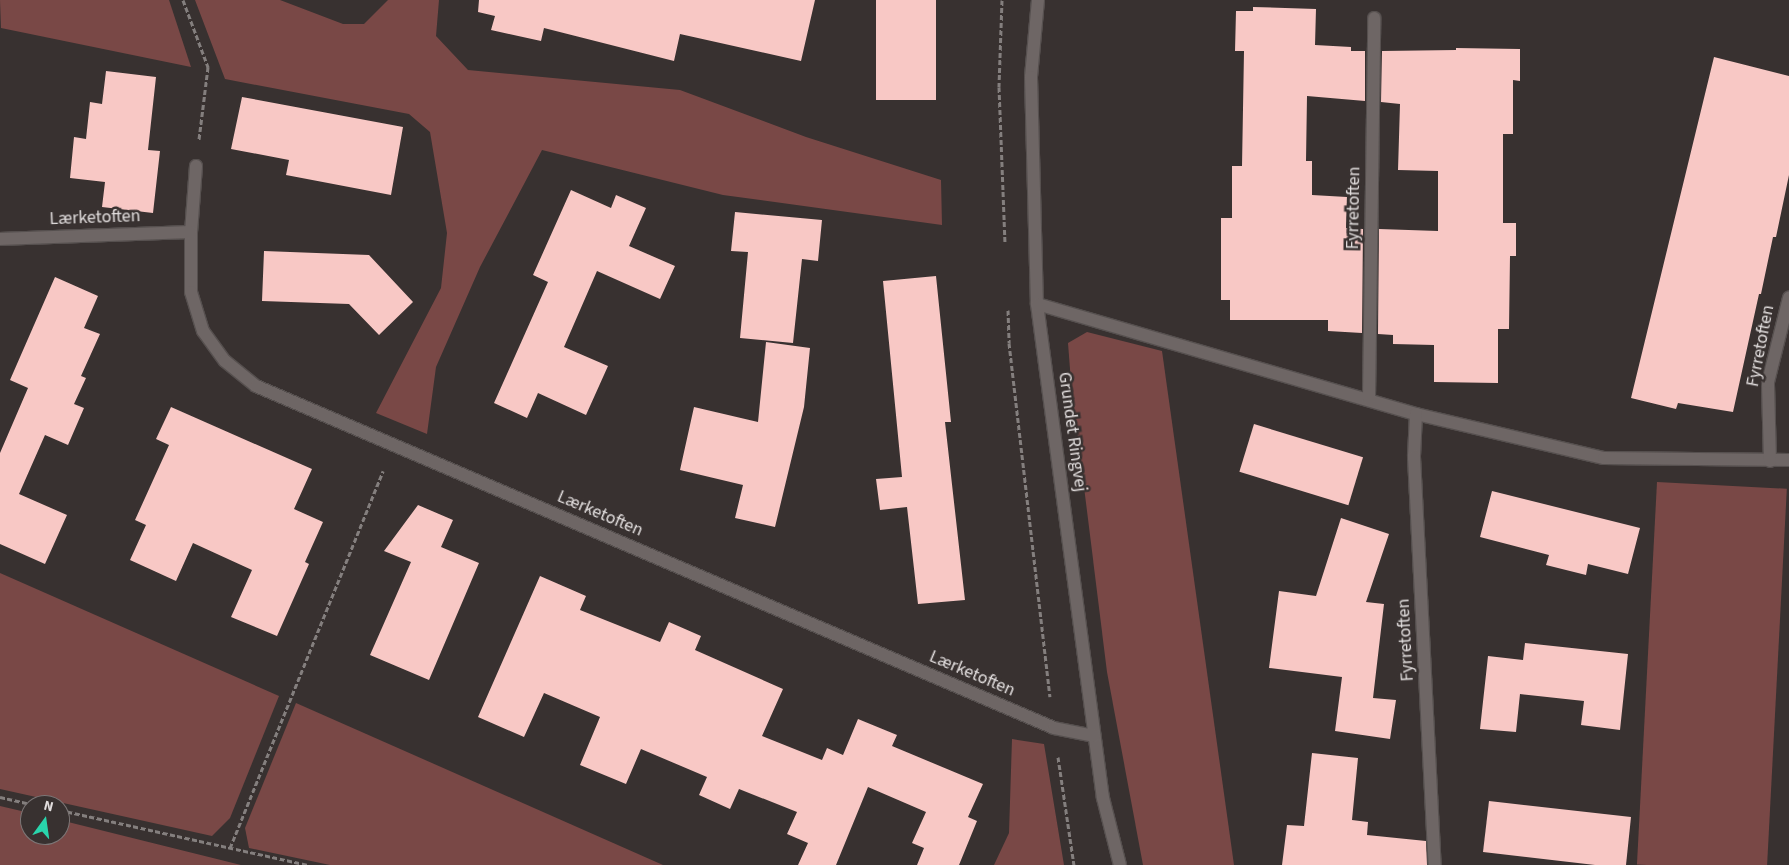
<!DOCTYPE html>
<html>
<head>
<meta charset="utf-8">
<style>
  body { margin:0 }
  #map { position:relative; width:1789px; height:865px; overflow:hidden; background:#383130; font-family:"Source Sans 3",sans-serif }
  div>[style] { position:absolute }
  .green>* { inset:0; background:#794846; transform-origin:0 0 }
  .building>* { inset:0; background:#f8c8c5; transform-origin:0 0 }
  .path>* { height:3px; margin-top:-1.5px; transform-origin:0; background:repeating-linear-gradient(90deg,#847f7e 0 5px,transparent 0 7.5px) }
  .roads { filter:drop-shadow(1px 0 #56504f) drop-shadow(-1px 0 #56504f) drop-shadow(0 1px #56504f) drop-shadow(0 -1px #56504f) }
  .street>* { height:12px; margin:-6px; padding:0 6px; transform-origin:6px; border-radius:6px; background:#6e6665 }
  span { translate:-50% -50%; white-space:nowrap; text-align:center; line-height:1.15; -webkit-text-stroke:5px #383130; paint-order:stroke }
  .street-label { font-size:18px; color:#e2dede }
  .north { position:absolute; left:20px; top:795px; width:50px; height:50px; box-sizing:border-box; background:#383130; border:1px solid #7c7676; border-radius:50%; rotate:14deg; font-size:14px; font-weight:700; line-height:20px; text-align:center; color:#e2dede }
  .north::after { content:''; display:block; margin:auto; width:18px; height:22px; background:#29d5ac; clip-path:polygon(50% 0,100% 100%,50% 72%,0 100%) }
</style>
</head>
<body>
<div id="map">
  <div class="green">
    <i style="clip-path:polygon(0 0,169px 0,191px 67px,1px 28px)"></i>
    <i style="clip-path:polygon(195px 0,280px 0,343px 24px,364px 24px,388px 0,439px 0,436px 36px,468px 70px,680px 90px,806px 137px,941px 180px,942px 225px,723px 195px,542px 150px,480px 267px,436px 367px,427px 434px,376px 413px,441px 288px,447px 233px,430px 132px,409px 114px,225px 79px)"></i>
    <i style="clip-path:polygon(1087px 332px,1162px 351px,1234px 865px,1143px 865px,1107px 672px,1071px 382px,1068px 343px)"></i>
    <i style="left:1657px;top:482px;width:130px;height:383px;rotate:3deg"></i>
    <i style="clip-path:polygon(0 573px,279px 696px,230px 818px,212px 836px,0 789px)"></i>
    <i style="clip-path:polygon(296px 703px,663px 865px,330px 865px,249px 848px,245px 828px)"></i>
    <i style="clip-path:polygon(1012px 739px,1044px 744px,1064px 865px,994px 865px,1009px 833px)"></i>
    <i style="clip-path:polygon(0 806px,30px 813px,30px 835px,60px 835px,60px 820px,241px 865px,0 865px)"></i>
  </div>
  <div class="building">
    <i style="clip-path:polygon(479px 0,815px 0,801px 61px,680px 34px,674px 61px,544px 28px,541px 41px,491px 30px,495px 16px,478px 12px)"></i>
    <i style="left:876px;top:0;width:60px;height:100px"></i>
    <i style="clip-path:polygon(1253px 7px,1316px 9px,1315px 45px,1351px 47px,1351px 51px,1365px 51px,1365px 101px,1307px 96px,1306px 161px,1312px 161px,1312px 195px,1347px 197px,1346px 228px,1363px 229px,1362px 333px,1328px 331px,1328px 320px,1230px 320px,1230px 300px,1221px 300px,1221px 218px,1232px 218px,1232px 166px,1242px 166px,1244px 51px,1235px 51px,1236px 11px,1253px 11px)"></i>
    <i style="clip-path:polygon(1456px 48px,1520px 49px,1520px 81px,1513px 80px,1513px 134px,1503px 134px,1503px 223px,1516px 223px,1516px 256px,1510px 256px,1509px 329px,1498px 329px,1498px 383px,1434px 382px,1434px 345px,1393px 344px,1393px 335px,1378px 334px,1379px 229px,1438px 231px,1438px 171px,1398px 170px,1400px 104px,1381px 102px,1382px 51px,1456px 50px)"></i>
    <i style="clip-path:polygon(1714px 57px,1789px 76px,1789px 175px,1776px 237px,1773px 237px,1761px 294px,1759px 294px,1733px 412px,1678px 403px,1676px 409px,1631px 398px)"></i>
    <i style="clip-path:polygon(106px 71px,156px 77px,148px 150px,160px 151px,153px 213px,102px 207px,105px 182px,70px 178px,74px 137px,86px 139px,90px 102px,102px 104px)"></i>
    <i style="clip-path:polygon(242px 97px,403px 127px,391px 195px,286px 175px,289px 160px,231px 149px)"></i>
    <i style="clip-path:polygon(571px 190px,611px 208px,616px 195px,646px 208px,629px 246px,675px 266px,660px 299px,597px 271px,564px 347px,608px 366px,586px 415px,538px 393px,527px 418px,494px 403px,548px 282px,533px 275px)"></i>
    <i style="clip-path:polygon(735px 212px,822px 220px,818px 261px,802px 259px,793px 343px,740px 338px,748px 252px,731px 251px)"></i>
    <i style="clip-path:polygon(264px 251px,369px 255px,413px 302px,379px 335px,349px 304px,262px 301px)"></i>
    <i style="clip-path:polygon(936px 276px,951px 422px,945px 422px,965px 600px,918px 604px,907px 507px,880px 510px,876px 479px,902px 477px,883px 281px)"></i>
    <i style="clip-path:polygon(55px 277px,98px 296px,84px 328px,100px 334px,81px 376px,86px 378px,74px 404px,84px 408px,68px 445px,45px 435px,19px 494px,67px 515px,45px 564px,0 544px,0 453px,28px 388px,10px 380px)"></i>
    <i style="clip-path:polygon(766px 342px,810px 348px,804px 407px,775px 527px,735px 518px,743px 485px,680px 470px,694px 407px,758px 422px)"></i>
    <i style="clip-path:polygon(171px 407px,312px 469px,294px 509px,323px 522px,305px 562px,309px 564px,277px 636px,231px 617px,252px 570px,193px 543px,176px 581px,130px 560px,146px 525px,135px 520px,169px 445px,156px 439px)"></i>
    <i style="left:1254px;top:424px;width:114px;height:50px;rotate:17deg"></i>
    <i style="clip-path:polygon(1492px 491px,1640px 528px,1628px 574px,1588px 564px,1586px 575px,1546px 565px,1549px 555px,1480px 537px)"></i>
    <i style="clip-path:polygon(418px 505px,453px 520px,441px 547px,479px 563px,429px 680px,370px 655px,411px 562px,384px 551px)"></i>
    <i style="clip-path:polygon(1341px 518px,1389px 534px,1366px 602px,1384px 604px,1373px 698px,1396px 700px,1390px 739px,1335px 731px,1342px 677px,1269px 668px,1279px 591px,1316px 596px)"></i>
    <i style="clip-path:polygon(540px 576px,586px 596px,580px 610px,660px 642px,669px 622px,701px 636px,695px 650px,783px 689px,762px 736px,822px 760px,827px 748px,843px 755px,858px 719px,897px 735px,892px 746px,983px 784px,968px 817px,977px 821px,959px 865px,917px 865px,924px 848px,912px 843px,926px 812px,868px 787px,836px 865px,798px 865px,808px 843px,787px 834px,797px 812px,739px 789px,730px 809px,699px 795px,707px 777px,641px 749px,626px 784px,580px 765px,600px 717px,544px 693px,524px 737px,478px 717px)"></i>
    <i style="clip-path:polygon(1525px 643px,1628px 654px,1620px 730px,1581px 725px,1584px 701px,1520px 694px,1516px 732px,1480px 729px,1488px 656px,1523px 660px)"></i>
    <i style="clip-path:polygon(1312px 753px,1358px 758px,1352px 820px,1368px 822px,1367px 835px,1426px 841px,1427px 865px,1282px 865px,1287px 825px,1304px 826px)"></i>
    <i style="clip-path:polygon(1489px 801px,1631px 817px,1626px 865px,1595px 865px,1483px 852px)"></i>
  </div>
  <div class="path">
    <i style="left:183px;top:0;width:72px;rotate:69.5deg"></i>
    <i style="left:208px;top:67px;width:73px;rotate:97.1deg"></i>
    <i style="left:1002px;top:0;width:87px;rotate:92deg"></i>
    <i style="left:999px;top:87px;width:157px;rotate:87.8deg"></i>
    <i style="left:1008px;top:310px;width:33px;rotate:88deg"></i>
    <i style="left:1009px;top:343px;width:356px;rotate:83.4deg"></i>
    <i style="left:1058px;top:757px;width:109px;rotate:81.6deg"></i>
    <i style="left:0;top:797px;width:37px;rotate:13deg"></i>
    <i style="left:60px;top:810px;width:254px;rotate:12.5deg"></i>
    <i style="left:230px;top:848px;width:407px;rotate:-67.9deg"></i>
  </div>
  <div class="roads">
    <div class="street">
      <i style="left:1038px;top:0;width:77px;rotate:95.2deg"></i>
      <i style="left:1031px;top:77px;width:227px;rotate:88.5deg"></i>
      <i style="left:1037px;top:304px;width:498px;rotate:82.4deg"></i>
      <i style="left:1103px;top:798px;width:69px;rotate:75.8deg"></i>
      <i style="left:196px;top:166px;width:66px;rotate:94.3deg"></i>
      <i style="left:191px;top:232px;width:60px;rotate:90deg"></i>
      <i style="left:191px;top:292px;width:41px;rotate:72.9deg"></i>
      <i style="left:203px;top:331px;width:37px;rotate:54deg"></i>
      <i style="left:225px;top:361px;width:40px;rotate:39deg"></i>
      <i style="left:256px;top:386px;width:868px;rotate:23.2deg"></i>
      <i style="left:1054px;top:728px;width:41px;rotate:11.3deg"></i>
      <i style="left:0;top:239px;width:191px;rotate:-2.1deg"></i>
      <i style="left:1037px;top:304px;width:395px;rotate:16.2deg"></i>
      <i style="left:1416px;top:414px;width:193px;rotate:13.2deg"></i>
      <i style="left:1604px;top:458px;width:185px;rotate:0.6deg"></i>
      <i style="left:1369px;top:399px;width:381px;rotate:-89.2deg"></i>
      <i style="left:1416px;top:414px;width:43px;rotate:92.7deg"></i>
      <i style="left:1414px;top:457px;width:409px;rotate:87.1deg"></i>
      <i style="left:1770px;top:461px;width:79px;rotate:-91.5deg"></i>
      <i style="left:1768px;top:382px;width:87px;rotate:-76deg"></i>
    </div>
  </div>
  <div class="street-label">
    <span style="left:1354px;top:208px;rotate:-89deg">Fyrretoften</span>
    <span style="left:95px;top:218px;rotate:-2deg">Lærketoften</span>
    <span style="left:1761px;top:346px;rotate:-79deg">Fyrretoften</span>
    <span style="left:1072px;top:432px;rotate:82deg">Grundet Ringvej</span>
    <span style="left:600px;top:514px;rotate:23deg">Lærketoften</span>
    <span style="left:1406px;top:640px;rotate:-93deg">Fyrretoften</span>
    <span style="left:972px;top:674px;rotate:23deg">Lærketoften</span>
  </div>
  <div class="north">N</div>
</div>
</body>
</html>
